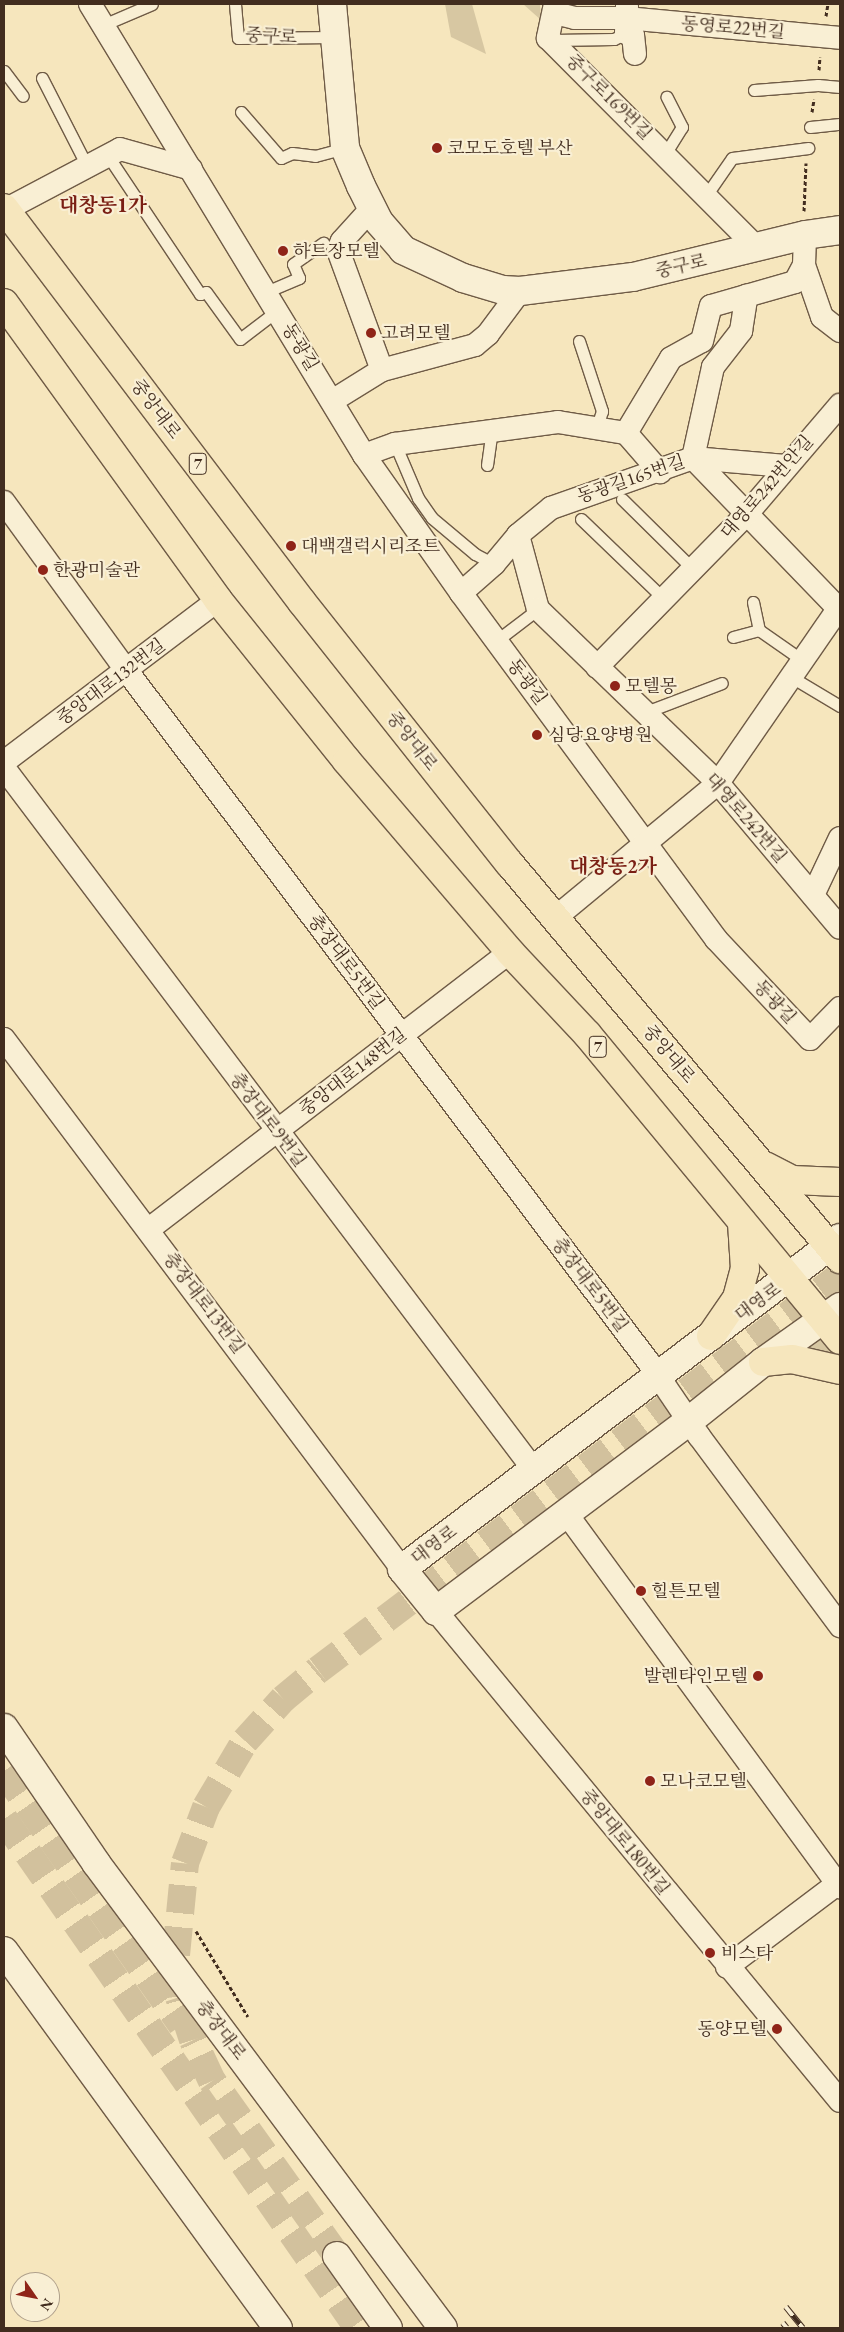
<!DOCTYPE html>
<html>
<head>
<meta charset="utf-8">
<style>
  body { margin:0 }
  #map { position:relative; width:844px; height:2332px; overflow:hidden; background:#f6e6bd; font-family:"EB Garamond","Noto Serif KR",serif }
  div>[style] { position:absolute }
  .green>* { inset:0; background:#d7c7a2 }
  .secondary-tunnel>* { height:28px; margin-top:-14px; transform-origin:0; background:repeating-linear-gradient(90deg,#d2c19d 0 28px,transparent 0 42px) }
  .path>* { height:3px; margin-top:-1.5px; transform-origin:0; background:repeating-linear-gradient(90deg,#422d1f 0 4px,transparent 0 6.5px) }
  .roads { filter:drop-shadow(1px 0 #6f5b46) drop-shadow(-1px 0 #6f5b46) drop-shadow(0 1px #6f5b46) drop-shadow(0 -1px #6f5b46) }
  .lane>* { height:11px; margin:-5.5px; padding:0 5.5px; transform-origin:5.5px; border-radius:5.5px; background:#f9efd4 }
  .street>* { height:22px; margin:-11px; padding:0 11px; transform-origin:11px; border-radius:11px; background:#f9efd4 }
  .secondary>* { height:28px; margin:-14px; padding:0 14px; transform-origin:14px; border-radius:14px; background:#f9efd4 }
  .primary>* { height:28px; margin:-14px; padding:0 14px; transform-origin:14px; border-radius:14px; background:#f6e6bd }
  .rail>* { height:5.5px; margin-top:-2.75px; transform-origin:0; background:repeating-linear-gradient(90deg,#f9efd4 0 11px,#422d1f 0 22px); box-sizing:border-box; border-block:1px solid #422d1f }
  .dots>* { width:14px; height:14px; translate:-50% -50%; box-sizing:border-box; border:2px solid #f9efd4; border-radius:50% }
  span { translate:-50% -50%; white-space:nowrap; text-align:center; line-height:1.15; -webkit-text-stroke:4.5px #f9efd4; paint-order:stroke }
  .shield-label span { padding:1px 4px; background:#f9efd4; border:1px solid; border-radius:4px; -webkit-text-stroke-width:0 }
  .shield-label { font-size:16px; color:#422d1f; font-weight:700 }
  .street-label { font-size:18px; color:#422d1f }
  .poi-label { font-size:18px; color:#422d1f }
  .left { translate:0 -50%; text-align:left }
  .right { translate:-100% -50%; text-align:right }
  .quarter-label { font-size:20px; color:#7a1f14; font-weight:700 }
  .frame { position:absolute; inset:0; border:5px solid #422d1f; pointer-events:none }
  .north { position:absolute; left:10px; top:2272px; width:50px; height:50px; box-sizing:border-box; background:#f9efd4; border:1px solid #b0a18c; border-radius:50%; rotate:123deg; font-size:14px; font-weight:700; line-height:20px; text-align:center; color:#422d1f }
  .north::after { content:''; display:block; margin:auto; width:18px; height:22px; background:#8f2418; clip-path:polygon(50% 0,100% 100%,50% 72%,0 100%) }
</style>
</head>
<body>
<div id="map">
  <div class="green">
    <i style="clip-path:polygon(445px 4px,472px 4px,486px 54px,451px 37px)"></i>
    <i style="clip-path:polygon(523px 4px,540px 4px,541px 20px)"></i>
    <i style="clip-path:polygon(815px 1331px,833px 1354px,790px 1350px)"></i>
  </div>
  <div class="secondary-tunnel">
    <i style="left:4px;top:1771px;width:310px;rotate:55deg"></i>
    <i style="left:4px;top:1819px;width:620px;rotate:55.18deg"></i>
    <i style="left:337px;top:2256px;width:215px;rotate:-125.5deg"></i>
    <i style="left:212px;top:2081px;width:45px;rotate:-114.9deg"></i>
    <i style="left:193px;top:2040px;width:45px;rotate:-108deg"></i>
    <i style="left:179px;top:1997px;width:42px;rotate:-94.1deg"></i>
    <i style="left:176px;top:1955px;width:92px;rotate:-84.4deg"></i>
    <i style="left:185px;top:1863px;width:60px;rotate:-69.4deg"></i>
    <i style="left:206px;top:1807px;width:77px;rotate:-59.4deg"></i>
    <i style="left:245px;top:1741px;width:57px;rotate:-47.9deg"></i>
    <i style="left:283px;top:1699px;width:45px;rotate:-39.6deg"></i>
    <i style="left:318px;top:1670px;width:654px;rotate:-37.05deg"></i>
  </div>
  <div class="path">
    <i style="left:826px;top:16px;width:12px;rotate:-81deg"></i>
    <i style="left:819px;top:70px;width:13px;rotate:-86deg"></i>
    <i style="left:812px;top:112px;width:13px;rotate:-81deg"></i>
    <i style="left:804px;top:211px;width:48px;rotate:-87.6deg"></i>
    <i style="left:196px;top:1931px;width:100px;rotate:58.8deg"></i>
  </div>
  <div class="roads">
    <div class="lane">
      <i style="left:235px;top:4px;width:34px;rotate:85deg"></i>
      <i style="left:238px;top:38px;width:97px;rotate:-0.6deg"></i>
      <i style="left:103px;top:25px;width:53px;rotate:-23.2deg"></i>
      <i style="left:553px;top:40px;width:61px;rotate:-0.9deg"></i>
      <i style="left:614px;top:39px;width:13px;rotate:-27deg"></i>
      <i style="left:4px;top:71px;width:31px;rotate:53deg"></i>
      <i style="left:42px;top:78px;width:99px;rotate:62.9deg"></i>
      <i style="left:754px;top:90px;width:64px;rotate:-4.5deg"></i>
      <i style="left:818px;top:85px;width:22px;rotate:5deg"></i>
      <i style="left:241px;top:112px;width:61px;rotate:49deg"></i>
      <i style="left:281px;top:158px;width:12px;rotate:-24deg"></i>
      <i style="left:292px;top:153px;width:23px;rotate:7deg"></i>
      <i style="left:315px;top:156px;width:31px;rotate:-15deg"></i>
      <i style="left:810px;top:127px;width:30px;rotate:-6deg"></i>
      <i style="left:665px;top:154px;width:32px;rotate:-58deg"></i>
      <i style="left:682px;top:127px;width:34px;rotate:-117deg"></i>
      <i style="left:108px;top:156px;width:166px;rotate:56.3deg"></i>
      <i style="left:200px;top:294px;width:6px;rotate:-18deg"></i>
      <i style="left:206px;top:292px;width:58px;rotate:54.1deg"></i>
      <i style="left:240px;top:339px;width:48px;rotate:-37.3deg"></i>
      <i style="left:705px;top:197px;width:47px;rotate:-55.3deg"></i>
      <i style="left:732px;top:158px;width:77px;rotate:-7.5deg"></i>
      <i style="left:266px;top:292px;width:36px;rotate:-23deg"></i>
      <i style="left:299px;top:278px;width:15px;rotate:-113deg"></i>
      <i style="left:293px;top:264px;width:37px;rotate:-35deg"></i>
      <i style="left:579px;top:341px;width:74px;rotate:71.8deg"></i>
      <i style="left:602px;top:411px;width:19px;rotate:108deg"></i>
      <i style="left:395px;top:444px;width:59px;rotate:66.9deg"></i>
      <i style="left:418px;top:498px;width:24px;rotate:55deg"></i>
      <i style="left:432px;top:518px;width:56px;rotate:39.9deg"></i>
      <i style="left:475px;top:554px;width:21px;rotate:28deg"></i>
      <i style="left:487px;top:465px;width:35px;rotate:-82deg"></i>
      <i style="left:622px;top:499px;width:100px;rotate:44.6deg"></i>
      <i style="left:581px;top:519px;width:115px;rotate:43.9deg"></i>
      <i style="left:753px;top:602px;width:29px;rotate:78deg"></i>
      <i style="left:759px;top:630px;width:52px;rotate:34.9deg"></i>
      <i style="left:733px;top:637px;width:27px;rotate:-15deg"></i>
      <i style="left:496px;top:641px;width:53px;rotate:-37.3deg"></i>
      <i style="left:793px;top:678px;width:55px;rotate:30.8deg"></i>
      <i style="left:646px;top:712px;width:81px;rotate:-20.9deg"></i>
    </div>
    <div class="street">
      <i style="left:90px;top:4px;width:528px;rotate:58.72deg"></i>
      <i style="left:364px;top:455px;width:169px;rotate:54.9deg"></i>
      <i style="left:461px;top:593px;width:430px;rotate:53.6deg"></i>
      <i style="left:716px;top:939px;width:137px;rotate:46.8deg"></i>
      <i style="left:810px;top:1039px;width:43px;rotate:-45.9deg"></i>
      <i style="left:555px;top:4px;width:35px;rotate:102deg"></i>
      <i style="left:548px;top:38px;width:296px;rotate:45.1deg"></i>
      <i style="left:627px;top:6px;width:27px;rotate:92deg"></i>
      <i style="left:626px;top:33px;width:7px;rotate:16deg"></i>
      <i style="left:633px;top:35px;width:19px;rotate:84deg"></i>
      <i style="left:555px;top:13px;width:21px;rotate:14deg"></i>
      <i style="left:575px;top:18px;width:51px"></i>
      <i style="left:626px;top:18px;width:215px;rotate:5.3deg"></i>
      <i style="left:372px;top:208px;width:45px;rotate:132.3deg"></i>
      <i style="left:342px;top:241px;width:10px;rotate:114deg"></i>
      <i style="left:338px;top:250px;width:128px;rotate:69.9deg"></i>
      <i style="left:5px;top:210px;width:130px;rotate:-27.9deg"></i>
      <i style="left:120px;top:149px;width:74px;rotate:15.7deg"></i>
      <i style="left:804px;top:265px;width:55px;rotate:70.9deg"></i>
      <i style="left:822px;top:317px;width:23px;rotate:38deg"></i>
      <i style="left:332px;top:401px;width:59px;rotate:-31.8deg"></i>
      <i style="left:382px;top:370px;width:96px;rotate:-15deg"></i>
      <i style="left:475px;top:345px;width:17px;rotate:-40deg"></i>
      <i style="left:488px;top:334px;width:54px;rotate:-53.3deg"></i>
      <i style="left:626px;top:433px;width:52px;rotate:48.9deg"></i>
      <i style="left:364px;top:455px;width:33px;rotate:-20deg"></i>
      <i style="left:395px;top:444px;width:164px;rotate:-7.7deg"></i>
      <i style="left:558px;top:422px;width:69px;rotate:9.2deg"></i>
      <i style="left:626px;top:433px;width:87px;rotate:-59deg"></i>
      <i style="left:671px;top:358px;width:35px;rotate:-29deg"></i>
      <i style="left:702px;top:341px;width:36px;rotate:-76deg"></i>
      <i style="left:711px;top:306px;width:87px;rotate:-15.9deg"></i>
      <i style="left:795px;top:282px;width:19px;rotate:-62deg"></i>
      <i style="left:804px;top:265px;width:30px;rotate:-88deg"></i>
      <i style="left:693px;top:458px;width:211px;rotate:46deg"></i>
      <i style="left:693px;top:458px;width:93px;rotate:4.9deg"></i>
      <i style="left:4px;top:502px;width:209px;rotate:54deg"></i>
      <i style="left:127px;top:671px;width:868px;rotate:52.96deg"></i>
      <i style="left:650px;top:1364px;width:87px;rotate:55.8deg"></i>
      <i style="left:699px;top:1436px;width:237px;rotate:53.4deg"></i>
      <i style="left:518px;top:535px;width:77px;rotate:74.9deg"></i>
      <i style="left:538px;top:609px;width:250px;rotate:44deg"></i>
      <i style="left:718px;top:783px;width:189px;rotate:49.9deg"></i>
      <i style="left:461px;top:593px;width:44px;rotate:-41.3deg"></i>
      <i style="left:494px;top:564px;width:38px;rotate:-50deg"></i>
      <i style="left:518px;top:535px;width:43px;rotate:-39.3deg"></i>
      <i style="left:551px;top:508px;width:151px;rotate:-19.4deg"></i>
      <i style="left:693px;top:458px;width:93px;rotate:-77.6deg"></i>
      <i style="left:713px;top:367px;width:46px;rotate:-52.1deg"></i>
      <i style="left:741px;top:331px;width:36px;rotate:-81deg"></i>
      <i style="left:597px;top:667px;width:213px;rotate:-45.6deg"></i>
      <i style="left:746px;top:515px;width:145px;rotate:-49.5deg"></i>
      <i style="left:4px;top:762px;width:268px;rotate:-37.1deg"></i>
      <i style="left:4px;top:768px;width:880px;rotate:52.95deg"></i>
      <i style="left:813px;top:895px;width:63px;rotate:-64.7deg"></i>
      <i style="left:555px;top:918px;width:212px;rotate:-39.6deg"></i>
      <i style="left:718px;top:783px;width:215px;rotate:-55.4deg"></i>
      <i style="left:4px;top:1039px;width:663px;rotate:53.1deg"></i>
      <i style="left:149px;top:1229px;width:455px;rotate:-37.5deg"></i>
      <i style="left:566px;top:1513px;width:464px;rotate:53.8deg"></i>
      <i style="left:436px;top:1611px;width:635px;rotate:50.49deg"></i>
      <i style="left:727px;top:1967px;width:141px;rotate:-37deg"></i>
    </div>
    <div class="secondary">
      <i style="left:332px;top:4px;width:145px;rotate:84.8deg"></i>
      <i style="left:345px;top:148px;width:41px;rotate:67.2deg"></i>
      <i style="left:361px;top:186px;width:40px;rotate:63.4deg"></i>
      <i style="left:379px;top:222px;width:37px;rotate:49deg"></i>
      <i style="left:403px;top:250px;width:66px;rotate:25deg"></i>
      <i style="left:463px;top:278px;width:42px;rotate:16.7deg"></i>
      <i style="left:503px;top:290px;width:17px;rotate:3deg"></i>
      <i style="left:520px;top:291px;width:114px;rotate:-7.1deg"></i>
      <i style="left:633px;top:277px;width:177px;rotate:-13.7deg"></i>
      <i style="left:805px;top:235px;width:35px;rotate:-8deg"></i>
      <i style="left:840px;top:1238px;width:549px;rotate:142.92deg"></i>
      <i style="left:402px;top:1569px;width:54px;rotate:51deg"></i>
      <i style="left:436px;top:1611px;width:316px;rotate:-36.9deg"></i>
      <i style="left:689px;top:1421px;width:95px;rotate:-38.6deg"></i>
      <i style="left:763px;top:1362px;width:95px;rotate:-35.5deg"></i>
      <i style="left:4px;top:1728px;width:163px;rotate:55.7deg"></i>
      <i style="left:96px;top:1863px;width:580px;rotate:53.27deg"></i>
      <i style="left:4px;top:1951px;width:466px;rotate:54deg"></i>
      <i style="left:337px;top:2256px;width:88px;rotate:54.7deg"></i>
    </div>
    <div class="primary">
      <i style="left:4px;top:208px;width:494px;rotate:52.9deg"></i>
      <i style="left:302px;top:602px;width:335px;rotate:51.6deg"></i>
      <i style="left:510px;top:864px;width:515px;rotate:50.12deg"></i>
      <i style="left:4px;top:303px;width:366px;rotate:54.2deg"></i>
      <i style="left:218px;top:600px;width:206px;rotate:51.3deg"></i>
      <i style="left:347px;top:761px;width:251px;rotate:49.5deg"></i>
      <i style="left:510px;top:952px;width:112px;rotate:46.8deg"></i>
      <i style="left:587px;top:1034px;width:397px;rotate:50.4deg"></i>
      <i style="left:765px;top:1166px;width:30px;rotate:27deg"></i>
      <i style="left:792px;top:1180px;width:48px;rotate:2.4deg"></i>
      <i style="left:711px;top:1336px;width:46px;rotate:-55.6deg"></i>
      <i style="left:737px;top:1298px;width:30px;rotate:-75deg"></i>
      <i style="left:745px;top:1269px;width:47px;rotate:-93.7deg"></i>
      <i style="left:763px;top:1362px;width:29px;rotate:-6deg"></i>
      <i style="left:792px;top:1359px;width:49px;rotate:12.9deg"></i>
    </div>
  </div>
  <div class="rail">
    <i style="left:786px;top:2307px;width:27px;rotate:51deg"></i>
    <i style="left:783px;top:2323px;width:6px;rotate:51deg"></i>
  </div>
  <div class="dots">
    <i style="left:437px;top:148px;background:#8f2418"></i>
    <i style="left:283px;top:251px;background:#8f2418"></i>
    <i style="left:371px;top:333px;background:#8f2418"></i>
    <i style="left:291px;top:546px;background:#8f2418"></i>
    <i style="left:43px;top:570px;background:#8f2418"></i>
    <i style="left:615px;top:686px;background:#8f2418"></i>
    <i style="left:537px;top:735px;background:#8f2418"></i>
    <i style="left:641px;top:1591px;background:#8f2418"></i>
    <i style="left:758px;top:1676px;background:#8f2418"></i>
    <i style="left:650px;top:1781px;background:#8f2418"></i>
    <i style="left:710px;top:1953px;background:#8f2418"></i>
    <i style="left:777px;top:2029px;background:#8f2418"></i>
  </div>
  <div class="shield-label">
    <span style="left:198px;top:464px">7</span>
    <span style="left:598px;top:1047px">7</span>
  </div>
  <div class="street-label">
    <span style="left:733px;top:28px;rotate:5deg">동영로22번길</span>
    <span style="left:271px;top:36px;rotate:3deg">중구로</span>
    <span style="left:609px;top:97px;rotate:45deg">중구로169번길</span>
    <span style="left:681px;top:266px;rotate:-13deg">중구로</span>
    <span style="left:300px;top:347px;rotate:59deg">동광길</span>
    <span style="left:156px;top:409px;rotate:53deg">중앙대로</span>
    <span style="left:631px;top:479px;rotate:-19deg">동광길165번길</span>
    <span style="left:767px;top:487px;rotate:-49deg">대영로242번안길</span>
    <span style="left:111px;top:682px;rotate:-37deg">중앙대로132번길</span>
    <span style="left:527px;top:682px;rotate:53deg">동광길</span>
    <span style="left:412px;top:741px;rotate:52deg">중앙대로</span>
    <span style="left:746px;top:818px;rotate:49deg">대영로242번길</span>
    <span style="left:346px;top:962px;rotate:53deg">충장대로5번길</span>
    <span style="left:775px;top:1002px;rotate:47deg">동광길</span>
    <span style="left:669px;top:1054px;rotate:50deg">중앙대로</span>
    <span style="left:353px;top:1072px;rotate:-38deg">중앙대로148번길</span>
    <span style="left:268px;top:1120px;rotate:53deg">충장대로9번길</span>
    <span style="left:590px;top:1285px;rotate:53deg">충장대로5번길</span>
    <span style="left:758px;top:1302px;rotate:-36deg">대영로</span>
    <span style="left:204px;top:1303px;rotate:53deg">충장대로13번길</span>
    <span style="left:434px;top:1545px;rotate:-37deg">대영로</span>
    <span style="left:625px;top:1842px;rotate:51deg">중앙대로180번길</span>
    <span style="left:221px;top:2030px;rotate:53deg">충장대로</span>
  </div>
  <div class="poi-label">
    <span class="left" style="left:447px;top:148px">코모도호텔 부산</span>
    <span class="left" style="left:293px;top:251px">하트장모텔</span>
    <span class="left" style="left:381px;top:333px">고려모텔</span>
    <span class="left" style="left:301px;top:546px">대백갤럭시리조트</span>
    <span class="left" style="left:53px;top:570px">한광미술관</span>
    <span class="left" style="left:625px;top:686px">모텔몽</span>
    <span class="left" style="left:548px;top:735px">심당요양병원</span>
    <span class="left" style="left:651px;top:1591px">힐튼모텔</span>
    <span class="right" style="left:748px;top:1676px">발렌타인모텔</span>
    <span class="left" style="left:660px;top:1781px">모나코모텔</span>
    <span class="left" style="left:721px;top:1953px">비스타</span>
    <span class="right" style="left:767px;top:2029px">동양모텔</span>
  </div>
  <div class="quarter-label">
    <span style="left:103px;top:205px">대창동1가</span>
    <span style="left:613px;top:866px">대창동2가</span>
  </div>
  <div class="frame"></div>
  <div class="north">N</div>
</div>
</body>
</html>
